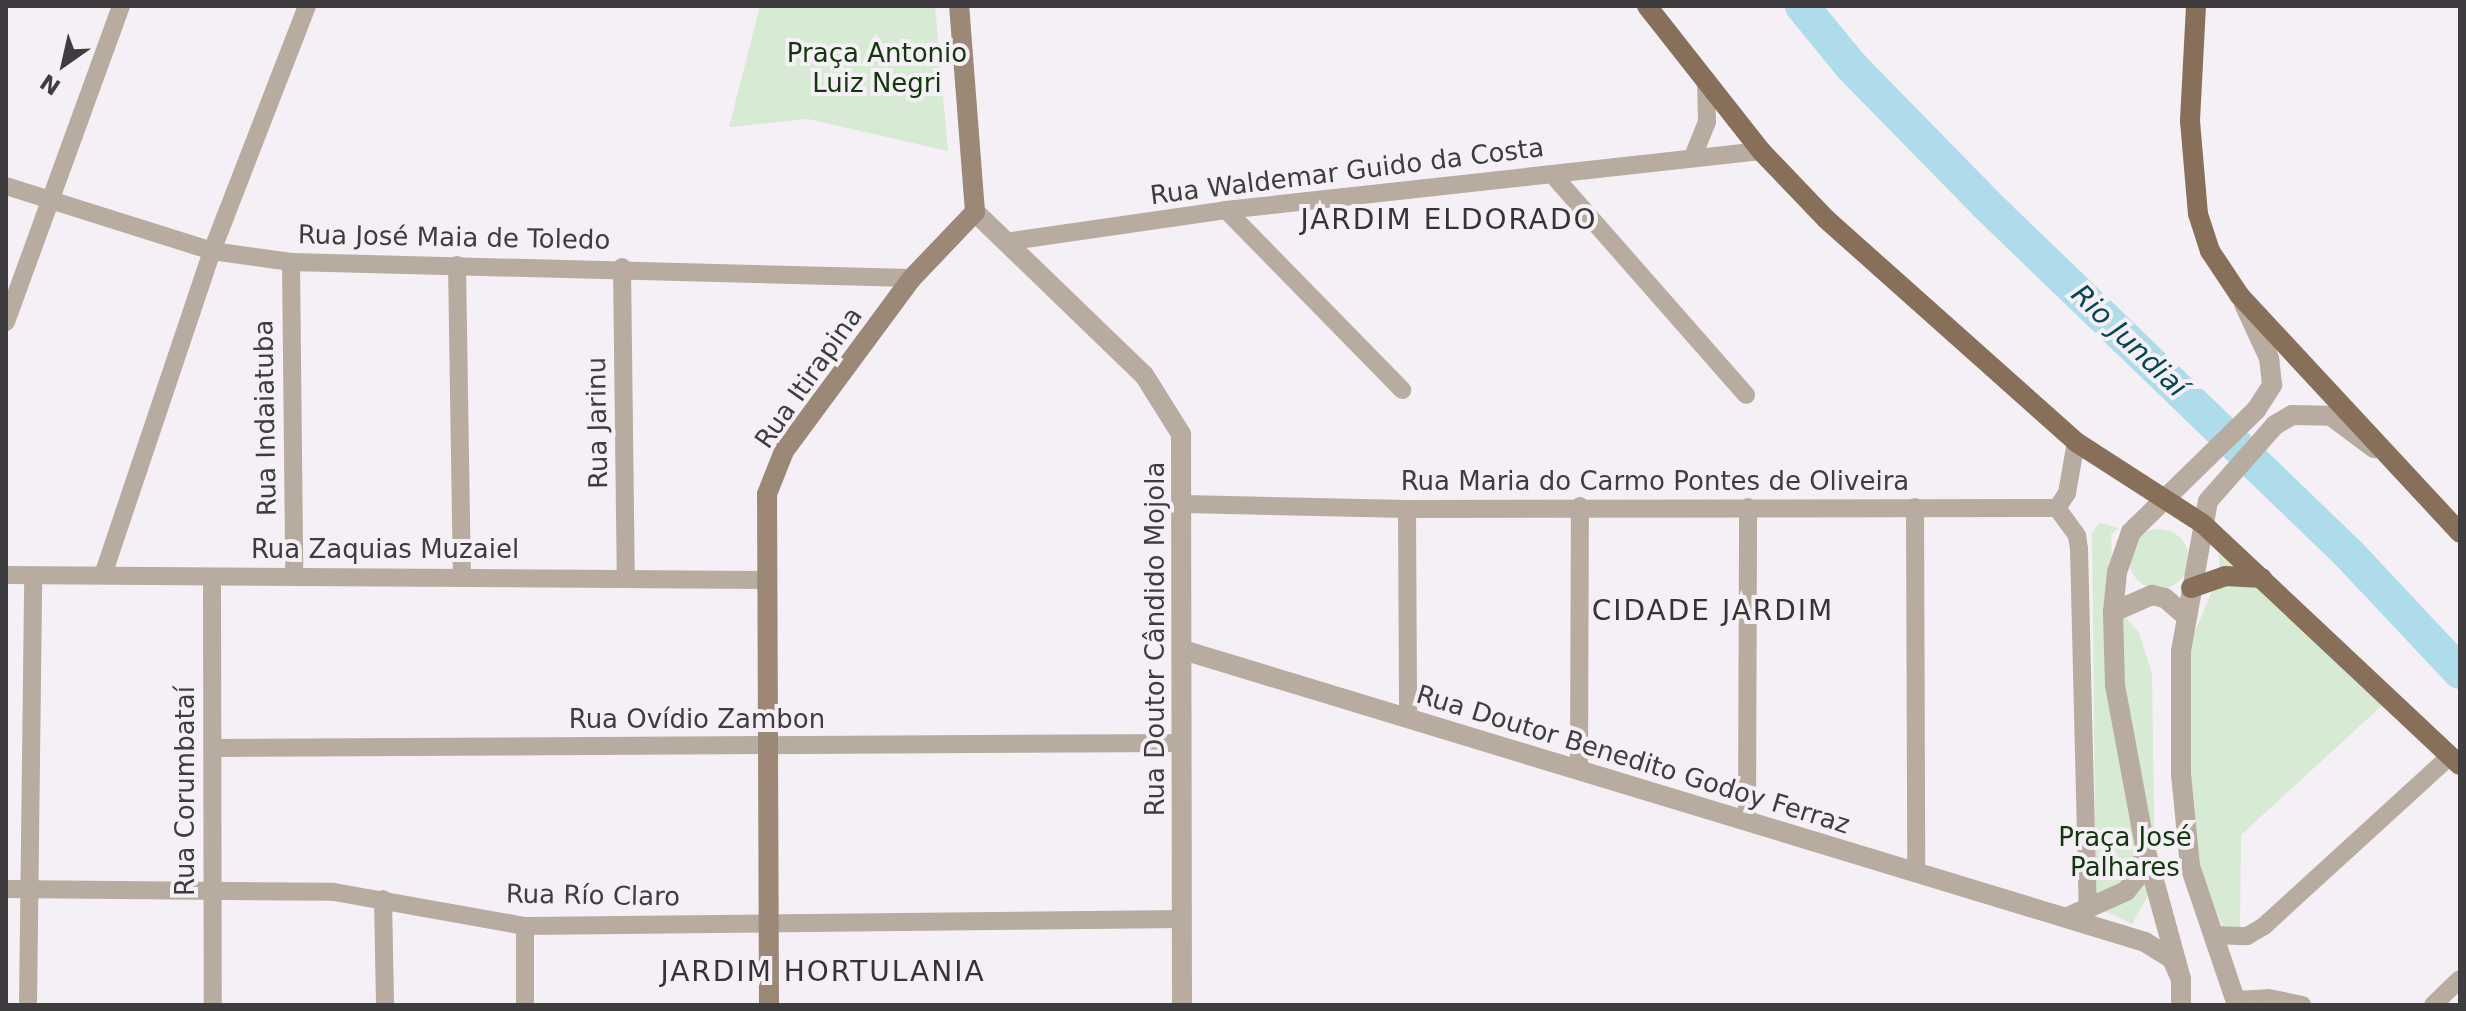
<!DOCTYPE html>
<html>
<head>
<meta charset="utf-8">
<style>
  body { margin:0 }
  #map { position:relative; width:2466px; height:1011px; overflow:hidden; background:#f4f0f5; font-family:"DejaVu Sans",sans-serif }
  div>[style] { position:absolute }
  .green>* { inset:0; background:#d7ead4 }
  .round { border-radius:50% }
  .river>* { height:34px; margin:-17px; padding:0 17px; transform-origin:17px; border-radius:17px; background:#afdceb }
  .minor>* { height:18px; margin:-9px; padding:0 9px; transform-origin:9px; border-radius:9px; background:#b8ab9f }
  .tertiary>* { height:20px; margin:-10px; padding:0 10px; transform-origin:10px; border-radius:10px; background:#b8ab9f }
  .secondary>* { height:20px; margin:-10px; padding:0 10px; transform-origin:10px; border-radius:10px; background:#9b8877 }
  .primary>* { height:20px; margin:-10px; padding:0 10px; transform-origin:10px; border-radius:10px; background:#876f5a }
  span { translate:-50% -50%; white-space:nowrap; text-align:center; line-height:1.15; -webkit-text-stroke:8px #f4f0f5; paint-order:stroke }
  .park-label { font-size:26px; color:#13380e }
  .street-label { font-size:26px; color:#3e3c3e }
  .neighbourhood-label { font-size:28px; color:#373438; letter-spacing:2px }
  .water-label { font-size:28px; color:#054656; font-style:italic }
  .frame { position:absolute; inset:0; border:8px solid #3e3c3e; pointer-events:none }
  .north { position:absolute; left:24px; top:24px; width:80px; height:80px; -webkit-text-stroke:6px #f4f0f5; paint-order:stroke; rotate:214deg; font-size:22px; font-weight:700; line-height:32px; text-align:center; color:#3e3c3e }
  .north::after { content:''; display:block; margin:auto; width:28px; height:36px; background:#3e3c3e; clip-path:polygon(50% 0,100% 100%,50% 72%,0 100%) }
</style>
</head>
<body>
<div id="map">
  <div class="green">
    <i style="clip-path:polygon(760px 6px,935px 6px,948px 151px,808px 119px,729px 127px)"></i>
    <i style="clip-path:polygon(2099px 523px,2119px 528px,2111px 534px,2114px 603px,2139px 633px,2152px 674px,2155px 883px,2132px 924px,2096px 907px,2092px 534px)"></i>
    <i class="round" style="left:2129px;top:529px;width:60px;height:60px"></i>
    <i style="clip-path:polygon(2219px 549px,2387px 701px,2241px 835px,2240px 931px,2224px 930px,2198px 865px,2187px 756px,2189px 646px,2219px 574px)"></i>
  </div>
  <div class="river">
    <i style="left:1802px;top:6px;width:79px;rotate:50.7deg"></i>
    <i style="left:1852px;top:67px;width:192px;rotate:45.6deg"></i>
    <i style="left:1986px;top:204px;width:504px;rotate:43.96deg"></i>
    <i style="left:2349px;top:554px;width:162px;rotate:46.8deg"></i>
  </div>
  <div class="minor">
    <i style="left:1694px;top:154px;width:35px;rotate:-68deg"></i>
    <i style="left:1707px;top:122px;width:43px;rotate:-91.3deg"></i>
    <i style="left:1552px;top:174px;width:294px;rotate:48.7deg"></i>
    <i style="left:6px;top:186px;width:216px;rotate:17.5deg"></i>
    <i style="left:212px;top:251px;width:80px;rotate:7.9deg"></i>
    <i style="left:291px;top:262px;width:621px;rotate:1.48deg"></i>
    <i style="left:1226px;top:210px;width:252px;rotate:45.6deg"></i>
    <i style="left:1005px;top:242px;width:223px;rotate:-8.2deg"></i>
    <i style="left:1226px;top:210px;width:538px;rotate:-6.29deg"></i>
    <i style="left:291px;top:262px;width:312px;rotate:89.4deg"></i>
    <i style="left:457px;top:265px;width:309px;rotate:89.1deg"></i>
    <i style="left:622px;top:267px;width:311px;rotate:89.3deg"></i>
    <i style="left:6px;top:322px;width:336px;rotate:-70deg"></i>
    <i style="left:1184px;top:504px;width:223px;rotate:1.3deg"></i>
    <i style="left:1407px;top:509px;width:650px;rotate:-0.09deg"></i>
    <i style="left:1915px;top:507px;width:366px;rotate:89.8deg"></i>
    <i style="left:2057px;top:508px;width:34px;rotate:54deg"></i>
    <i style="left:2077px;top:536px;width:13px;rotate:81deg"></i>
    <i style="left:2079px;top:549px;width:360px;rotate:88.6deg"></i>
    <i style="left:2057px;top:508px;width:18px;rotate:-56deg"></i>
    <i style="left:2067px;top:493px;width:52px;rotate:-80deg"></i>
    <i style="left:1407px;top:509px;width:209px;rotate:89.7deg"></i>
    <i style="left:6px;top:575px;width:759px;rotate:0.38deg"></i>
    <i style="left:103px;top:575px;width:342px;rotate:-71.4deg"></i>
    <i style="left:212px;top:251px;width:263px;rotate:-68.8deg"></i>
    <i style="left:212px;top:577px;width:428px;rotate:89.9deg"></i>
    <i style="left:213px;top:748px;width:968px;rotate:-0.3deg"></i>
    <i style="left:1579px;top:770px;width:264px;rotate:-89.8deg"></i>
    <i style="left:1747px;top:821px;width:314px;rotate:-89.8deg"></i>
    <i style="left:6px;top:889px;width:328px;rotate:0.5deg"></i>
    <i style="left:334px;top:892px;width:194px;rotate:10.1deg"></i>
    <i style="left:525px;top:926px;width:657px;rotate:-0.61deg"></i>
    <i style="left:383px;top:899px;width:106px;rotate:88.9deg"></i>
    <i style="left:2213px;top:935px;width:34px;rotate:2deg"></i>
    <i style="left:2247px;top:936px;width:20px;rotate:-30deg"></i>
    <i style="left:2264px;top:926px;width:253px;rotate:-42.4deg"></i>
    <i style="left:2235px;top:1000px;width:34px;rotate:-3deg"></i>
    <i style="left:2269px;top:998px;width:34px;rotate:12deg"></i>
    <i style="left:28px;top:1005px;width:429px;rotate:-89.3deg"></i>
    <i style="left:525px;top:1005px;width:79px;rotate:-90deg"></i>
    <i style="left:2433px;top:1005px;width:37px;rotate:-44deg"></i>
  </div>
  <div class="tertiary">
    <i style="left:975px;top:212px;width:235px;rotate:44deg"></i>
    <i style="left:1144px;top:375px;width:70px;rotate:57.9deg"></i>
    <i style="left:1181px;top:434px;width:571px;rotate:89.9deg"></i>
    <i style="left:2113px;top:612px;width:43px;rotate:-23.6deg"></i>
    <i style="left:2152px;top:595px;width:13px;rotate:13deg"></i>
    <i style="left:2165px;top:598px;width:28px;rotate:41deg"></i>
    <i style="left:1183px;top:650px;width:1005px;rotate:16.88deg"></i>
    <i style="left:2145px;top:942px;width:32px;rotate:32deg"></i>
    <i style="left:2172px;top:959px;width:22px;rotate:66deg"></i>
    <i style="left:2068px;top:917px;width:64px;rotate:-24.1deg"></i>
    <i style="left:2126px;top:891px;width:19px;rotate:-51deg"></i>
    <i style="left:2138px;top:876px;width:25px;rotate:-74deg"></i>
    <i style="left:2181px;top:1005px;width:26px;rotate:-90deg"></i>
    <i style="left:2181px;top:979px;width:137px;rotate:-105.3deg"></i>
    <i style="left:2145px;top:847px;width:165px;rotate:-100.5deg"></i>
    <i style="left:2115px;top:685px;width:73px;rotate:-91.6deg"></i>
    <i style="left:2113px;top:612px;width:40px;rotate:-84.3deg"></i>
    <i style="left:2117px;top:572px;width:42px;rotate:-70.7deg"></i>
    <i style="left:2131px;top:532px;width:175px;rotate:-44.3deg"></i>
    <i style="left:2256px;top:410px;width:30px;rotate:-57deg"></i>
    <i style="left:2272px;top:385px;width:27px;rotate:-96deg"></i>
    <i style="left:2269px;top:358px;width:60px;rotate:-114.8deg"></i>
    <i style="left:2237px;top:1005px;width:147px;rotate:-108.7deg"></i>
    <i style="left:2190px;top:866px;width:92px;rotate:-95.6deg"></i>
    <i style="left:2181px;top:774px;width:123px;rotate:-90deg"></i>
    <i style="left:2181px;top:651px;width:152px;rotate:-79.8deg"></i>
    <i style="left:2208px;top:501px;width:101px;rotate:-48.6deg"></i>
    <i style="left:2275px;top:425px;width:20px;rotate:-30deg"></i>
    <i style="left:2292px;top:415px;width:39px;rotate:1deg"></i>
    <i style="left:2331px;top:416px;width:54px;rotate:36.7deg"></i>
  </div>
  <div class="secondary">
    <i style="left:769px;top:1005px;width:511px;rotate:-90.22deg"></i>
    <i style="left:767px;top:494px;width:46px;rotate:-68.4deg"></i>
    <i style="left:784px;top:451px;width:215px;rotate:-53.5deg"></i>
    <i style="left:912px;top:278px;width:91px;rotate:-46.3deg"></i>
    <i style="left:975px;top:212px;width:207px;rotate:-94.4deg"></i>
  </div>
  <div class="primary">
    <i style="left:1647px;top:6px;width:184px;rotate:51.8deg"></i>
    <i style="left:1761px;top:151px;width:94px;rotate:46.3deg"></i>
    <i style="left:1826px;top:219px;width:335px;rotate:41.7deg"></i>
    <i style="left:2076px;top:442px;width:151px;rotate:32.8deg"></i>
    <i style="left:2203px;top:524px;width:352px;rotate:43.2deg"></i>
    <i style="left:2196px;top:6px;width:115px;rotate:93deg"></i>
    <i style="left:2190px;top:121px;width:93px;rotate:85.1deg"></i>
    <i style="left:2198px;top:214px;width:39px;rotate:72deg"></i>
    <i style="left:2210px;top:251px;width:54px;rotate:56.3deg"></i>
    <i style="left:2240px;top:296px;width:323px;rotate:47.1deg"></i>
    <i style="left:2191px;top:588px;width:36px;rotate:-19deg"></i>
    <i style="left:2225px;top:576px;width:37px;rotate:3deg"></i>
  </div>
  <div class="park-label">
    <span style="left:877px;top:69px">Praça Antonio<br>Luiz Negri</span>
    <span style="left:2125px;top:853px">Praça José<br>Palhares</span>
  </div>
  <div class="street-label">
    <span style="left:1347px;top:172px;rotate:-7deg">Rua Waldemar Guido da Costa</span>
    <span style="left:454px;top:238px;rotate:1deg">Rua José Maia de Toledo</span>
    <span style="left:809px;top:378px;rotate:-55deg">Rua Itirapina</span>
    <span style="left:266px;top:418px;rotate:-91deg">Rua Indaiatuba</span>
    <span style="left:598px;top:423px;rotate:-91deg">Rua Jarinu</span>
    <span style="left:1655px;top:482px">Rua Maria do Carmo Pontes de Oliveira</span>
    <span style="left:385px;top:550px">Rua Zaquias Muzaiel</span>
    <span style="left:1156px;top:639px;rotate:-90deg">Rua Doutor Cândido Mojola</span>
    <span style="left:697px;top:720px">Rua Ovídio Zambon</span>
    <span style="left:1633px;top:760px;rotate:17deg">Rua Doutor Benedito Godoy Ferraz</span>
    <span style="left:186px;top:791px;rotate:-90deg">Rua Corumbataí</span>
    <span style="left:593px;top:896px;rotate:1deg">Rua Río Claro</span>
  </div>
  <div class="neighbourhood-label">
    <span style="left:1449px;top:220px">JARDIM ELDORADO</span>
    <span style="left:1713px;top:611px">CIDADE JARDIM</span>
    <span style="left:823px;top:972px">JARDIM HORTULANIA</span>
  </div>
  <div class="water-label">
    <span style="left:2129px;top:341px;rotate:44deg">Rio Jundiaí</span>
  </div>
  <div class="frame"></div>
  <div class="north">N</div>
</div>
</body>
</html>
